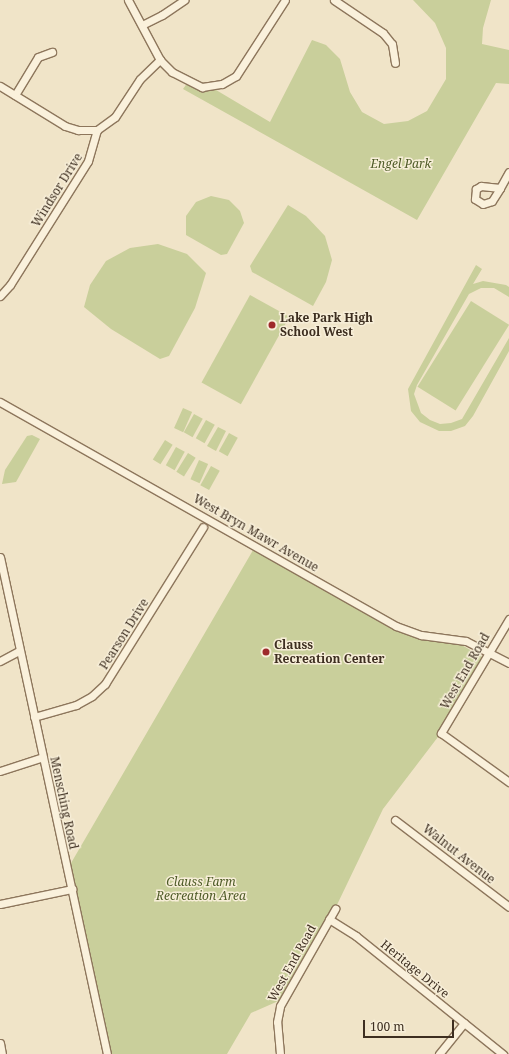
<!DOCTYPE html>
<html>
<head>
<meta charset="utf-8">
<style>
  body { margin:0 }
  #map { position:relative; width:509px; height:1054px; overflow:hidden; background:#f0e4c8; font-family:"Noto Serif",serif }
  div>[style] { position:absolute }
  .green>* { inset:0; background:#c9cf9b; transform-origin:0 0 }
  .roads { filter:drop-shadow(1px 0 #8d765c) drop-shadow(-1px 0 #8d765c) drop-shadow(0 1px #8d765c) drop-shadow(0 -1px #8d765c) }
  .minor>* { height:7px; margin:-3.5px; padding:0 3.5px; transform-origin:3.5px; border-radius:3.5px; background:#faf1dc }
  .dots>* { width:11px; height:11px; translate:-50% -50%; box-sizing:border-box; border:2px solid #f7eed8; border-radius:50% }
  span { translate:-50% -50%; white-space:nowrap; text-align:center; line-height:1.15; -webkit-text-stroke:3px #f7eed8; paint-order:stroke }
  .park-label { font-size:12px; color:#4d5a26; font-style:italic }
  .street-label { font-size:12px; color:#3d2e20 }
  .poi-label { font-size:12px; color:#3d2e20; font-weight:700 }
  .left { translate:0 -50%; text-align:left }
  .scale { position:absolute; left:363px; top:1020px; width:91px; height:18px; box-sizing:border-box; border:2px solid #3d2e20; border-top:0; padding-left:5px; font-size:12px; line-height:14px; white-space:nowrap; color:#3d2e20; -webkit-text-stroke:3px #f7eed8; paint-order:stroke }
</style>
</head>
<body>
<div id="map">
  <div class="green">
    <i style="clip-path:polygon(413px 0,491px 0,483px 28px,482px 44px,509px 50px,509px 84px,496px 83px,417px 220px,183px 89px,188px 82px,211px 87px,270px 122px,312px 40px,326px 45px,340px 59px,350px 92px,362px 112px,384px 124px,408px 121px,427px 111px,446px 79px,446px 48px,435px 23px)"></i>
    <i style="clip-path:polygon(211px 196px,229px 200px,240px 211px,244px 223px,227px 254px,221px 255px,186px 235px,186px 216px,196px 202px)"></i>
    <i style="clip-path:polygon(288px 205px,306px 216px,325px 236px,332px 260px,326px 282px,313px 306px,252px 272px,250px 266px)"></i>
    <i style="clip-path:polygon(158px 244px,187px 254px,206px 273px,195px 308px,169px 356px,160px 359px,111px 329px,84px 307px,90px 285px,106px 261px,130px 248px)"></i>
    <i style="clip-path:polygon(476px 265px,482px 269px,473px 284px,483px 281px,506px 285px,509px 287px,509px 297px,494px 288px,481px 288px,469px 294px,417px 385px,414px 394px,421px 413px,430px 420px,440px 424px,451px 423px,462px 419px,509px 338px,509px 351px,473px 416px,465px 426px,451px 431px,439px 431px,420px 422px,411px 411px,408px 389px)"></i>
    <i style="left:250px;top:295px;width:45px;height:100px;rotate:29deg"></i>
    <i style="left:471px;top:301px;width:45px;height:101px;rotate:32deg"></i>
    <i style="left:183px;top:408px;width:10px;height:22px;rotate:24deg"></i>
    <i style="left:194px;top:414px;width:10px;height:21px;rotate:29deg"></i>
    <i style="left:206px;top:420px;width:10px;height:21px;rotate:29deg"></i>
    <i style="clip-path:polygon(218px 427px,226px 431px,216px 451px,207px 446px)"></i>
    <i style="left:229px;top:433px;width:10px;height:21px;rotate:29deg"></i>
    <i style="clip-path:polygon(32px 435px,40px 439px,16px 482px,2px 484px,5px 470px,27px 436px)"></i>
    <i style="left:165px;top:440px;width:9px;height:23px;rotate:32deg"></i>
    <i style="left:176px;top:447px;width:10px;height:21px;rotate:29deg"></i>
    <i style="left:188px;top:453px;width:9px;height:22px;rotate:32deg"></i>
    <i style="left:199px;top:460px;width:10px;height:21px;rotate:24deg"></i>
    <i style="left:211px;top:466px;width:10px;height:22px;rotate:29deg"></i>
    <i style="clip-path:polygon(256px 545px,396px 626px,421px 635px,450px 638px,482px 657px,441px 733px,383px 809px,335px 909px,283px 999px,251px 1013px,227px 1054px,105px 1054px,67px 870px)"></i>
  </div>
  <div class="roads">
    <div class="minor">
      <i style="left:128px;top:0;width:68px;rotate:61.9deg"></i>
      <i style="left:160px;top:60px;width:17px;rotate:45deg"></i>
      <i style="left:172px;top:72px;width:34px;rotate:27deg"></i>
      <i style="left:202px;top:87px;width:20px;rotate:-9deg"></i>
      <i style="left:222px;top:84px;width:16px;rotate:-30deg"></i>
      <i style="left:236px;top:76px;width:90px;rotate:-57.2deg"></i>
      <i style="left:334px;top:0;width:59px;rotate:34deg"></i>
      <i style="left:383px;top:33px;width:14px;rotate:51deg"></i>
      <i style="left:392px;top:44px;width:19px;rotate:81deg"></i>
      <i style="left:142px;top:25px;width:22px;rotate:-27deg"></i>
      <i style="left:162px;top:15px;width:27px;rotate:-34deg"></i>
      <i style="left:0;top:86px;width:76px;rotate:31.6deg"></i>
      <i style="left:65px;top:126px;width:14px;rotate:17deg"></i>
      <i style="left:78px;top:130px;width:19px"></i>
      <i style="left:15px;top:95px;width:44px;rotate:-58.8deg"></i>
      <i style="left:38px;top:57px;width:15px;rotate:-20deg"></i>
      <i style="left:500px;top:188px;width:19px;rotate:-174deg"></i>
      <i style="left:481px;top:186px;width:6px;rotate:149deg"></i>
      <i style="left:476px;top:189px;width:10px;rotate:96deg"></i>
      <i style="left:475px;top:199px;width:9px;rotate:32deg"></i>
      <i style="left:483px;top:204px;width:9px;rotate:-18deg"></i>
      <i style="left:492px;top:201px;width:15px;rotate:-58deg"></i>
      <i style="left:500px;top:188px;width:18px;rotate:-61deg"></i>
      <i style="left:0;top:296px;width:15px;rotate:-48deg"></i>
      <i style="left:10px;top:285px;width:146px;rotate:-57.8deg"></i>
      <i style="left:88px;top:161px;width:32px;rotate:-74deg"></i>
      <i style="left:97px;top:130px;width:22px;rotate:-36deg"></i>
      <i style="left:115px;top:117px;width:45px;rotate:-56.7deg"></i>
      <i style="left:140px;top:79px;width:28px;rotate:-44deg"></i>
      <i style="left:0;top:402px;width:455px;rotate:29.5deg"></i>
      <i style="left:396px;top:626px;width:27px;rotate:20deg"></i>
      <i style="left:421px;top:635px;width:45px;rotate:7.6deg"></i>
      <i style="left:466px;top:641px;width:48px;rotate:27.1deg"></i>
      <i style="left:0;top:557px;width:508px;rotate:77.85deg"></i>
      <i style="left:509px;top:619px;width:133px;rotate:120.8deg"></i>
      <i style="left:441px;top:733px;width:84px;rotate:35.8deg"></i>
      <i style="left:0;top:661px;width:21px;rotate:-28deg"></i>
      <i style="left:34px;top:717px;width:44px;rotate:-15.9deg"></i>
      <i style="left:76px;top:705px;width:18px;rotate:-29deg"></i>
      <i style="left:92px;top:696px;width:18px;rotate:-43deg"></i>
      <i style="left:105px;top:684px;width:185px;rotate:-58deg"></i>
      <i style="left:0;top:771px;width:45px;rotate:-18deg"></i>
      <i style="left:395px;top:820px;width:143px;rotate:37.3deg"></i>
      <i style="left:0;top:904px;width:74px;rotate:-11.8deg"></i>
      <i style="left:329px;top:919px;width:32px;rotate:32deg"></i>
      <i style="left:356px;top:936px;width:189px;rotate:38.8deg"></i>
      <i style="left:0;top:1043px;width:11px;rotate:80deg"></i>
      <i style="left:280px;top:1054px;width:32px;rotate:-95deg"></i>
      <i style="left:277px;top:1022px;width:16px;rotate:-79deg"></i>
      <i style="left:280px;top:1006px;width:112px;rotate:-60.4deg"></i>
      <i style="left:439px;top:1054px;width:40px;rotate:-51deg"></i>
    </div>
  </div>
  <div class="dots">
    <i style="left:272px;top:325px;background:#9e2a2b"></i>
    <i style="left:266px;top:652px;background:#9e2a2b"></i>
  </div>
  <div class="park-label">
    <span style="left:401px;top:164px">Engel Park</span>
    <span style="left:201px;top:889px">Clauss Farm<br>Recreation Area</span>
  </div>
  <div class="street-label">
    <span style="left:57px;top:190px;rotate:-58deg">Windsor Drive</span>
    <span style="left:256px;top:533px;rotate:30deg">West Bryn Mawr Avenue</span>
    <span style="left:124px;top:634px;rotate:-58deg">Pearson Drive</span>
    <span style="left:465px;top:671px;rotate:-60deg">West End Road</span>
    <span style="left:64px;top:803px;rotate:78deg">Mensching Road</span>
    <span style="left:459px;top:854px;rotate:38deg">Walnut Avenue</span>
    <span style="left:292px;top:963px;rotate:-61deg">West End Road</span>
    <span style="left:415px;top:969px;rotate:39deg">Heritage Drive</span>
  </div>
  <div class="poi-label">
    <span class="left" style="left:280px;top:325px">Lake Park High<br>School West</span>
    <span class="left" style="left:274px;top:652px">Clauss<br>Recreation Center</span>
  </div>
  <div class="scale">100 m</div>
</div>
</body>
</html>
